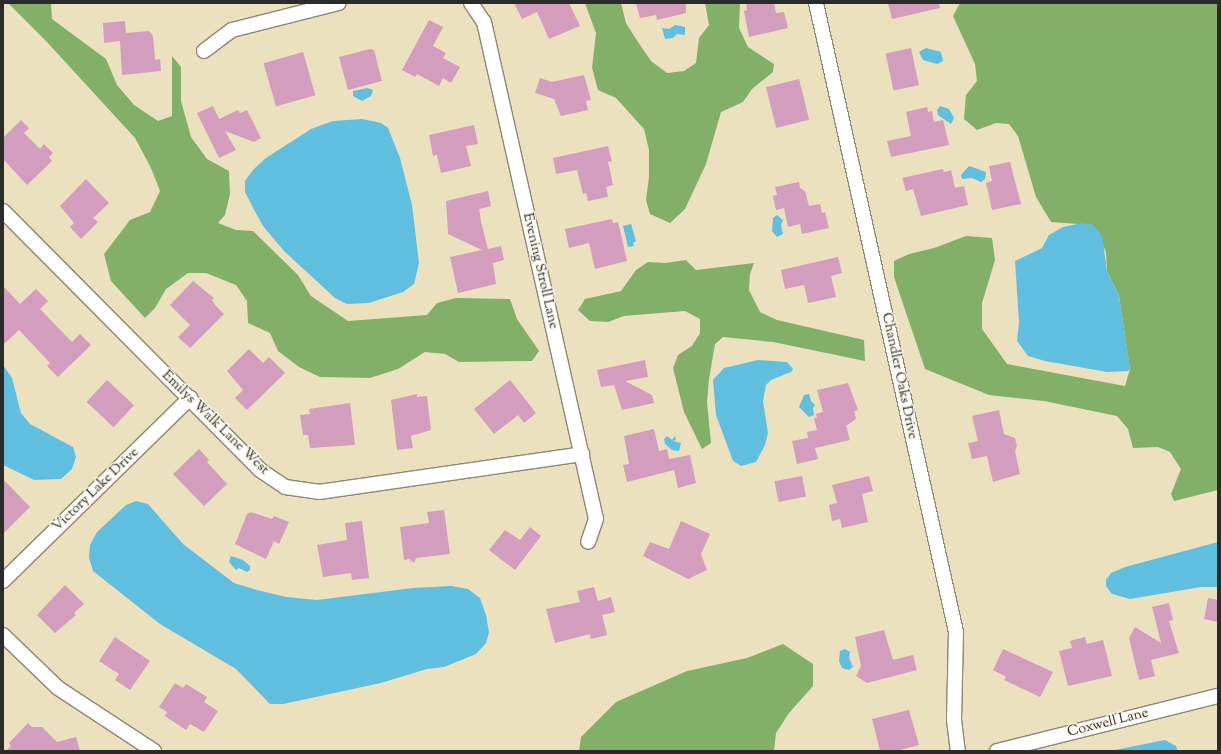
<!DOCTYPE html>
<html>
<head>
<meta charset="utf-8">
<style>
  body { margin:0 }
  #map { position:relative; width:1221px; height:754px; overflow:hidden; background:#ece1bf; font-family:"Sorts Mill Goudy",serif }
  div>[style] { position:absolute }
  .forest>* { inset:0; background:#83b068 }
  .water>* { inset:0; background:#60bfde }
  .building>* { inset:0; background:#d39dbd; transform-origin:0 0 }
  .roads { filter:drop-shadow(1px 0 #8c8675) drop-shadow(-1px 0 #8c8675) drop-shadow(0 1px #8c8675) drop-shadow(0 -1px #8c8675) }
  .minor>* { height:14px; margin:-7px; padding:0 7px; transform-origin:7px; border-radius:7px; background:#fff }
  span { translate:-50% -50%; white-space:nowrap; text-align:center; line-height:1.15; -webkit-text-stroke:3px #fbf7ec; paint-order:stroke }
  .street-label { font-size:14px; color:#2b2b2b }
  .frame { position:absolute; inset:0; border:4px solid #2b2b2b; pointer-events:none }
</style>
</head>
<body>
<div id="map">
  <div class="forest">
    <i style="clip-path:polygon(8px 3px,51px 3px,52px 19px,106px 59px,117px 85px,134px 105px,158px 121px,172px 116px,172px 56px,181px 67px,181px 101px,191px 137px,207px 159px,229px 171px,230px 194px,225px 215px,218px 223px,236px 230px,253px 231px,298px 275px,311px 296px,348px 321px,427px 315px,437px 303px,456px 298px,510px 299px,517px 319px,539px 351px,532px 361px,459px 362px,445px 354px,425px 352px,398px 369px,370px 378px,320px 377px,299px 367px,278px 351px,270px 333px,248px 323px,247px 301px,236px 285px,206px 273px,188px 273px,166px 289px,155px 308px,145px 318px,111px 281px,104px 254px,130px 220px,150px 212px,160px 191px,151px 168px,135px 138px,46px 41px)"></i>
    <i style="clip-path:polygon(585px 3px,621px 3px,626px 23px,636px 39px,651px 61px,667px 73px,684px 71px,696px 63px,699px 38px,709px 25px,705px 3px,740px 3px,739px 28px,748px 47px,774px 64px,773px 72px,752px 89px,743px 102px,721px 112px,706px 164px,685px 209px,670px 223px,650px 214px,646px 200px,649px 177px,649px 150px,644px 129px,616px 98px,598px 90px,592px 68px,596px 33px)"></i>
    <i style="clip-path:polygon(960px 3px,1218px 3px,1218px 490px,1174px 501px,1171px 494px,1181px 469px,1170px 452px,1158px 447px,1133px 448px,1128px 429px,1117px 416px,1044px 401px,989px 395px,925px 369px,894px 277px,894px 261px,909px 254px,934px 248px,966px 236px,992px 238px,995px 260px,982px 303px,982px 329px,1007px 364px,1125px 386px,1130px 369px,1119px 296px,1107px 271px,1106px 252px,1093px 225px,1051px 222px,1036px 197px,1018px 136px,1009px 124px,996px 123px,977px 130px,964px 119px,966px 95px,977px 81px,975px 64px,953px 16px)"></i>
    <i style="clip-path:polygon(686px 260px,696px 270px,754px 263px,750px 274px,749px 290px,760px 312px,777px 320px,864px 340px,865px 361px,773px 342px,723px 337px,715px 344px,709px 379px,707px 402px,711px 443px,702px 449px,684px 412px,673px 368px,678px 355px,692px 346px,700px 333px,700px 319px,685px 311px,624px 316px,608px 322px,590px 321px,578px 310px,585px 299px,621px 291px,636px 270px,648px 262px,665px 263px)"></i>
    <i style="clip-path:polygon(783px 644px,813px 664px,813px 686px,789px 713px,776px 733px,774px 751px,579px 751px,581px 737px,616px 702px,687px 671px,747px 658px)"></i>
  </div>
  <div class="water">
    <i style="clip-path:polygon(675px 25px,685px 27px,685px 35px,677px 34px,673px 38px,665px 39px,662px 28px,669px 29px)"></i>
    <i style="clip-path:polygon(926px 48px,941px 52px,943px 61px,937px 64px,923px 60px,919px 52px)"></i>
    <i style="clip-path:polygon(367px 88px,373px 90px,371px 96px,362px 101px,353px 96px,353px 91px)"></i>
    <i style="clip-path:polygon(940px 106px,949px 109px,954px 118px,951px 124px,938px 115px,937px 110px)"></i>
    <i style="clip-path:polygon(362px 119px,381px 123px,388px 128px,400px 158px,412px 205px,419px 263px,414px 284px,403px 292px,369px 303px,347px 304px,335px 298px,284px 251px,263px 226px,250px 202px,245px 192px,245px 181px,253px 170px,266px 158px,311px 129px,333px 121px)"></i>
    <i style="clip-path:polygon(969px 166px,986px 172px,985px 179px,981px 182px,972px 178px,962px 179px,961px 175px)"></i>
    <i style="clip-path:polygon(777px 215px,783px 220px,781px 225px,783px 234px,777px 237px,772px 231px,773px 218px)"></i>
    <i style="clip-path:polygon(1082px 223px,1093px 225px,1102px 235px,1107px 271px,1119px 296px,1128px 355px,1130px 369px,1128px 371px,1107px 372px,1045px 361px,1028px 356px,1017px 341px,1019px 322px,1015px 261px,1042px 248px,1049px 235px,1063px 227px)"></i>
    <i style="clip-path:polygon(631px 224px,636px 241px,633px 243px,634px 246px,628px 247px,623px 226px)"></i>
    <i style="clip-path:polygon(758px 360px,787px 362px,793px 369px,791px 372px,771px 380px,766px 385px,763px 401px,768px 433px,765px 445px,756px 462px,741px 466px,733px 461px,716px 415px,713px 380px,724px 368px)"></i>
    <i style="clip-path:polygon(3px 365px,12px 378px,21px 413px,30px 424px,73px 447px,76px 457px,72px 469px,61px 479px,34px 480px,3px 465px)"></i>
    <i style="clip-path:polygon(809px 394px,811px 401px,815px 405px,813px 408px,814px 415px,809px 417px,799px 407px,804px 395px)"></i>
    <i style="clip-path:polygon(667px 436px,672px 440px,675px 436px,676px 440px,673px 441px,681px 443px,679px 451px,672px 450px,665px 444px,664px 439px)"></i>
    <i style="clip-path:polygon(136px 501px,148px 504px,183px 544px,234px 583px,257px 590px,286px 597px,317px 600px,413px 588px,451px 586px,468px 589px,480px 598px,486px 615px,489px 632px,486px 643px,476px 654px,444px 667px,427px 669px,381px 683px,283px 704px,270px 704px,236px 669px,160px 624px,93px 571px,89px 558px,90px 545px,97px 532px,126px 505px)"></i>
    <i style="clip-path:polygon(1218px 542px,1218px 587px,1201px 587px,1130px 599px,1112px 594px,1106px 586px,1106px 580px,1111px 573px,1125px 567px)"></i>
    <i style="clip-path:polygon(231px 556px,243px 560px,250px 566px,250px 570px,247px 572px,239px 568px,236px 570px,229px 562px)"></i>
    <i style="clip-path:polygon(845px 649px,850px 652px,849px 658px,853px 667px,849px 670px,842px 668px,839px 661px,840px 651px)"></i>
    <i style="clip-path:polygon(1165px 740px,1176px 746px,1178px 751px,1110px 751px)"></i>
  </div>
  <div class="building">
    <i style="clip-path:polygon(514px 3px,569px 3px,580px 26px,549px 39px,537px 12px,522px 19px)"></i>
    <i style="clip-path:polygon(636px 3px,686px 3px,686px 13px,657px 20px,656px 15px,640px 18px)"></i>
    <i style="clip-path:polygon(746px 3px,774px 3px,776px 13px,784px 12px,788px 28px,749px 37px,744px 11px,747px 10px)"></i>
    <i style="clip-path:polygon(888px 3px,939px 3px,940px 8px,892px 19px)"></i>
    <i style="clip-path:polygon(429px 20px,443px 27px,433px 46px,446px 53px,443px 58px,460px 67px,451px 83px,443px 78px,439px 86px,417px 74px,415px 77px,402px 70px)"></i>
    <i style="clip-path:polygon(125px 21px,126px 33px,149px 31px,153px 36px,155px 60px,160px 59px,161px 71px,122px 75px,120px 41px,104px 43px,103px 23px)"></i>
    <i style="left:911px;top:48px;width:38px;height:26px;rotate:78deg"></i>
    <i style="clip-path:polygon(370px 49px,374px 50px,382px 81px,348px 90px,339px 57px)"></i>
    <i style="left:303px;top:52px;width:45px;height:41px;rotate:74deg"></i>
    <i style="clip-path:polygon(584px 75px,591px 100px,586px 101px,588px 110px,561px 116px,554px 99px,535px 93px,540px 78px,552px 82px)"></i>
    <i style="left:799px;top:79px;width:42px;height:34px;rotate:76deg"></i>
    <i style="clip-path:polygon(213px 106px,219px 119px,238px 110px,240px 113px,247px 110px,261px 138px,254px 142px,225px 131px,236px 150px,219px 158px,197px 113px)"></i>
    <i style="clip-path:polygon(927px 107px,928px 112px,932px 111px,934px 122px,943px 120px,949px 145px,891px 157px,887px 141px,911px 136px,906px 112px)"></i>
    <i style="clip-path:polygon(21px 120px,29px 128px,24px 133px,40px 149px,44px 144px,53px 153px,49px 157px,52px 161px,27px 185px,3px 159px,3px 138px)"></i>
    <i style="clip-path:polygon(474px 125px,478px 144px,466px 146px,471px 166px,441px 173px,437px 155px,433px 156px,429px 135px)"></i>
    <i style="clip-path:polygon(608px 146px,612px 161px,608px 162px,613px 185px,606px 187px,608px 197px,588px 201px,586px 193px,583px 194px,577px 170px,556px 174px,553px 158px)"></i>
    <i style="clip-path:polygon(1010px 162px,1021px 204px,992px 210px,986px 183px,992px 181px,989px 166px)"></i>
    <i style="clip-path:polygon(943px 169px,944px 172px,951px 170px,955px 188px,964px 186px,968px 205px,921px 216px,913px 189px,906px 191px,902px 178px)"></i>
    <i style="clip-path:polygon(86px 179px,109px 203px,93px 218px,98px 222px,81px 239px,70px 227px,74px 223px,60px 206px)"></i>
    <i style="clip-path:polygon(799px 182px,800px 188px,805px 191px,809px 206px,820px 204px,822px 213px,825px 212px,829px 228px,802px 234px,800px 224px,788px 227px,784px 208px,776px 210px,773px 196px,777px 195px,775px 187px)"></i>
    <i style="clip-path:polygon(488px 191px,491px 206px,479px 209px,481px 221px,488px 249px,501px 246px,504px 260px,493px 263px,496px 284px,458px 293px,450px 257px,482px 250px,448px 234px,446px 201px)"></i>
    <i style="clip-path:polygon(612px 219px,613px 223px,618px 222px,627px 261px,595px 269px,589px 243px,569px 248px,565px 229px)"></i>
    <i style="clip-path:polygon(838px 257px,842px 273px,831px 276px,836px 297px,808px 303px,804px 285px,785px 289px,781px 270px)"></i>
    <i style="clip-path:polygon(193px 281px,214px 298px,212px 300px,216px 306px,224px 314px,190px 348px,178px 337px,190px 325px,170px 305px)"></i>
    <i style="clip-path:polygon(3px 286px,20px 304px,36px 289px,48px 301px,40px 309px,72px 342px,80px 334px,91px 345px,58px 377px,47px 366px,50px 363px,19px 330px,3px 345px)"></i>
    <i style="clip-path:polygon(249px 349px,263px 363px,269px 357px,285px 373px,247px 410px,235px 398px,243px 390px,227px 371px)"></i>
    <i style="clip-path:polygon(645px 360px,648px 377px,625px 381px,652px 395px,654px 403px,622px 410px,614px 385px,601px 387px,597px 370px)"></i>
    <i style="left:107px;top:380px;width:37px;height:30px;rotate:43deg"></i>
    <i style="clip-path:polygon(510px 380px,536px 413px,524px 423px,518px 415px,494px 434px,474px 409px)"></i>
    <i style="clip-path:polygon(848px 383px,858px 410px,854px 411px,856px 419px,846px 426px,850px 440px,815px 448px,818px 459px,797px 464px,792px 441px,808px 438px,807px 432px,817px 430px,814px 418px,817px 418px,816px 414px,823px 412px,817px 390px)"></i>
    <i style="clip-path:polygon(417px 394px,417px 397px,427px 396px,431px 430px,411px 436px,413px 448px,397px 450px,391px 400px)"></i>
    <i style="clip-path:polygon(350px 403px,355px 445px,310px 448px,308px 435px,303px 435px,300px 415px,310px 414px,309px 409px)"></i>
    <i style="clip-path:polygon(999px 410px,1004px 434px,1015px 438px,1017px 446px,1015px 451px,1020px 474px,993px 482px,987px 456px,972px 459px,968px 443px,978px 441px,972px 416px)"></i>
    <i style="clip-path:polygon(654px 429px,659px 451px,667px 449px,669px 459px,690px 455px,696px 483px,678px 488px,674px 470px,627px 482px,623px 465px,629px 464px,624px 436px)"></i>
    <i style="clip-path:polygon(199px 449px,209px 460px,207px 462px,227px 484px,204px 506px,173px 474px)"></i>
    <i style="left:802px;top:476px;width:21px;height:28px;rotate:79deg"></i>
    <i style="clip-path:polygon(869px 476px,873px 491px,862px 494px,868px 522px,842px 528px,840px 519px,832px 521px,829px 505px,837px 503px,832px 485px)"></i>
    <i style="clip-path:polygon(3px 479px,30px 507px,3px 534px)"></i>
    <i style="clip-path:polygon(444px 510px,450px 554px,416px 558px,414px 563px,409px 559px,404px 560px,400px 527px,429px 523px,427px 512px)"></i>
    <i style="clip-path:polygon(251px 512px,272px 519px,274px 516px,289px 522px,279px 544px,274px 541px,266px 559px,235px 544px,247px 514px)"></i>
    <i style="clip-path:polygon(362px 521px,369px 578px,352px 580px,351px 573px,323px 577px,317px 545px,347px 540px,345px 523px)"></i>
    <i style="clip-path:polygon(681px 521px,710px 534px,701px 554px,707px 570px,688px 579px,643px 556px,650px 542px,669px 549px)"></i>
    <i style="clip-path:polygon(530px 527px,541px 536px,515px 570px,489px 550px,505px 530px,520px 540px)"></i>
    <i style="clip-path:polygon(65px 585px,84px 604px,74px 613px,76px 615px,55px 633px,37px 615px)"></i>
    <i style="clip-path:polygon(594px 587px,598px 601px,611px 597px,615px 612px,602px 615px,607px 635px,591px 639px,590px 634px,555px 643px,546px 609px,580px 602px,577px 591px)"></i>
    <i style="clip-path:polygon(1208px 598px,1218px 600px,1218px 622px,1204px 619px)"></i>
    <i style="clip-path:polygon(1169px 603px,1173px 620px,1169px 621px,1179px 653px,1151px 660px,1155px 676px,1139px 680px,1129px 638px,1135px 627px,1161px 643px,1152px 607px)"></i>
    <i style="clip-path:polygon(884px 630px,893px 660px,913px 655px,917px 670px,867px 683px,856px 676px,861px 666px,855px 637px)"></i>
    <i style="clip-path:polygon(115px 637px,150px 661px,130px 690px,115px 680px,119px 674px,99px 661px)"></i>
    <i style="clip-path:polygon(1085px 637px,1087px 644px,1103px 640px,1112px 676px,1068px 686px,1059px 651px,1072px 648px,1070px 641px)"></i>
    <i style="clip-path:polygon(1003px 649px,1053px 672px,1040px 697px,1004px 680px,1006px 677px,993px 670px)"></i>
    <i style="clip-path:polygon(175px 683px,183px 688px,186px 684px,207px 697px,204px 702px,218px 711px,204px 732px,190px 724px,186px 730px,165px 716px,167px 712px,159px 707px)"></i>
    <i style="clip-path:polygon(909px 710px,919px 745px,896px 751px,880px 751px,872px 719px)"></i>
    <i style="clip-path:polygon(28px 723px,32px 727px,42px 727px,57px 742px,76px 737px,80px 751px,6px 751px,11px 746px,9px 743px)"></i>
  </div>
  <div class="roads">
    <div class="minor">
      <i style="left:471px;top:3px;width:23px;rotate:56deg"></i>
      <i style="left:484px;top:22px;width:509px;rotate:77.3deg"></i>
      <i style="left:596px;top:519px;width:24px;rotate:109deg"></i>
      <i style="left:816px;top:3px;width:644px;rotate:77.45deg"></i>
      <i style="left:956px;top:632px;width:88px;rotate:91.3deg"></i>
      <i style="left:954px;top:720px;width:31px;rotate:83deg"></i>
      <i style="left:204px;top:51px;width:35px;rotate:-37deg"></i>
      <i style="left:232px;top:30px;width:110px;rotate:-14.2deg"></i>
      <i style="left:3px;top:211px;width:365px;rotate:45.2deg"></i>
      <i style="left:260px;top:470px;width:30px;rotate:34deg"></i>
      <i style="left:285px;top:487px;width:34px;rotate:8deg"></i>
      <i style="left:319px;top:492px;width:266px;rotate:-8.2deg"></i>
      <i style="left:3px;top:581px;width:262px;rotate:-44.4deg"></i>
      <i style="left:3px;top:635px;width:76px;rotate:43.9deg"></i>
      <i style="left:58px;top:688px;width:115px;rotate:33.3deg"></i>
      <i style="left:997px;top:751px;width:228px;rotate:-14deg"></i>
    </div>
  </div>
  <div class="street-label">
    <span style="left:540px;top:271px;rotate:77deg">Evening Stroll Lane</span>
    <span style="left:899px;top:376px;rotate:78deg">Chandler Oaks Drive</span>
    <span style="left:215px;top:423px;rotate:44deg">Emilys Walk Lane West</span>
    <span style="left:96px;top:490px;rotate:-44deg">Victory Lake Drive</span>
    <span style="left:1108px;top:723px;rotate:-14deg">Coxwell Lane</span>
  </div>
  <div class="frame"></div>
</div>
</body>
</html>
